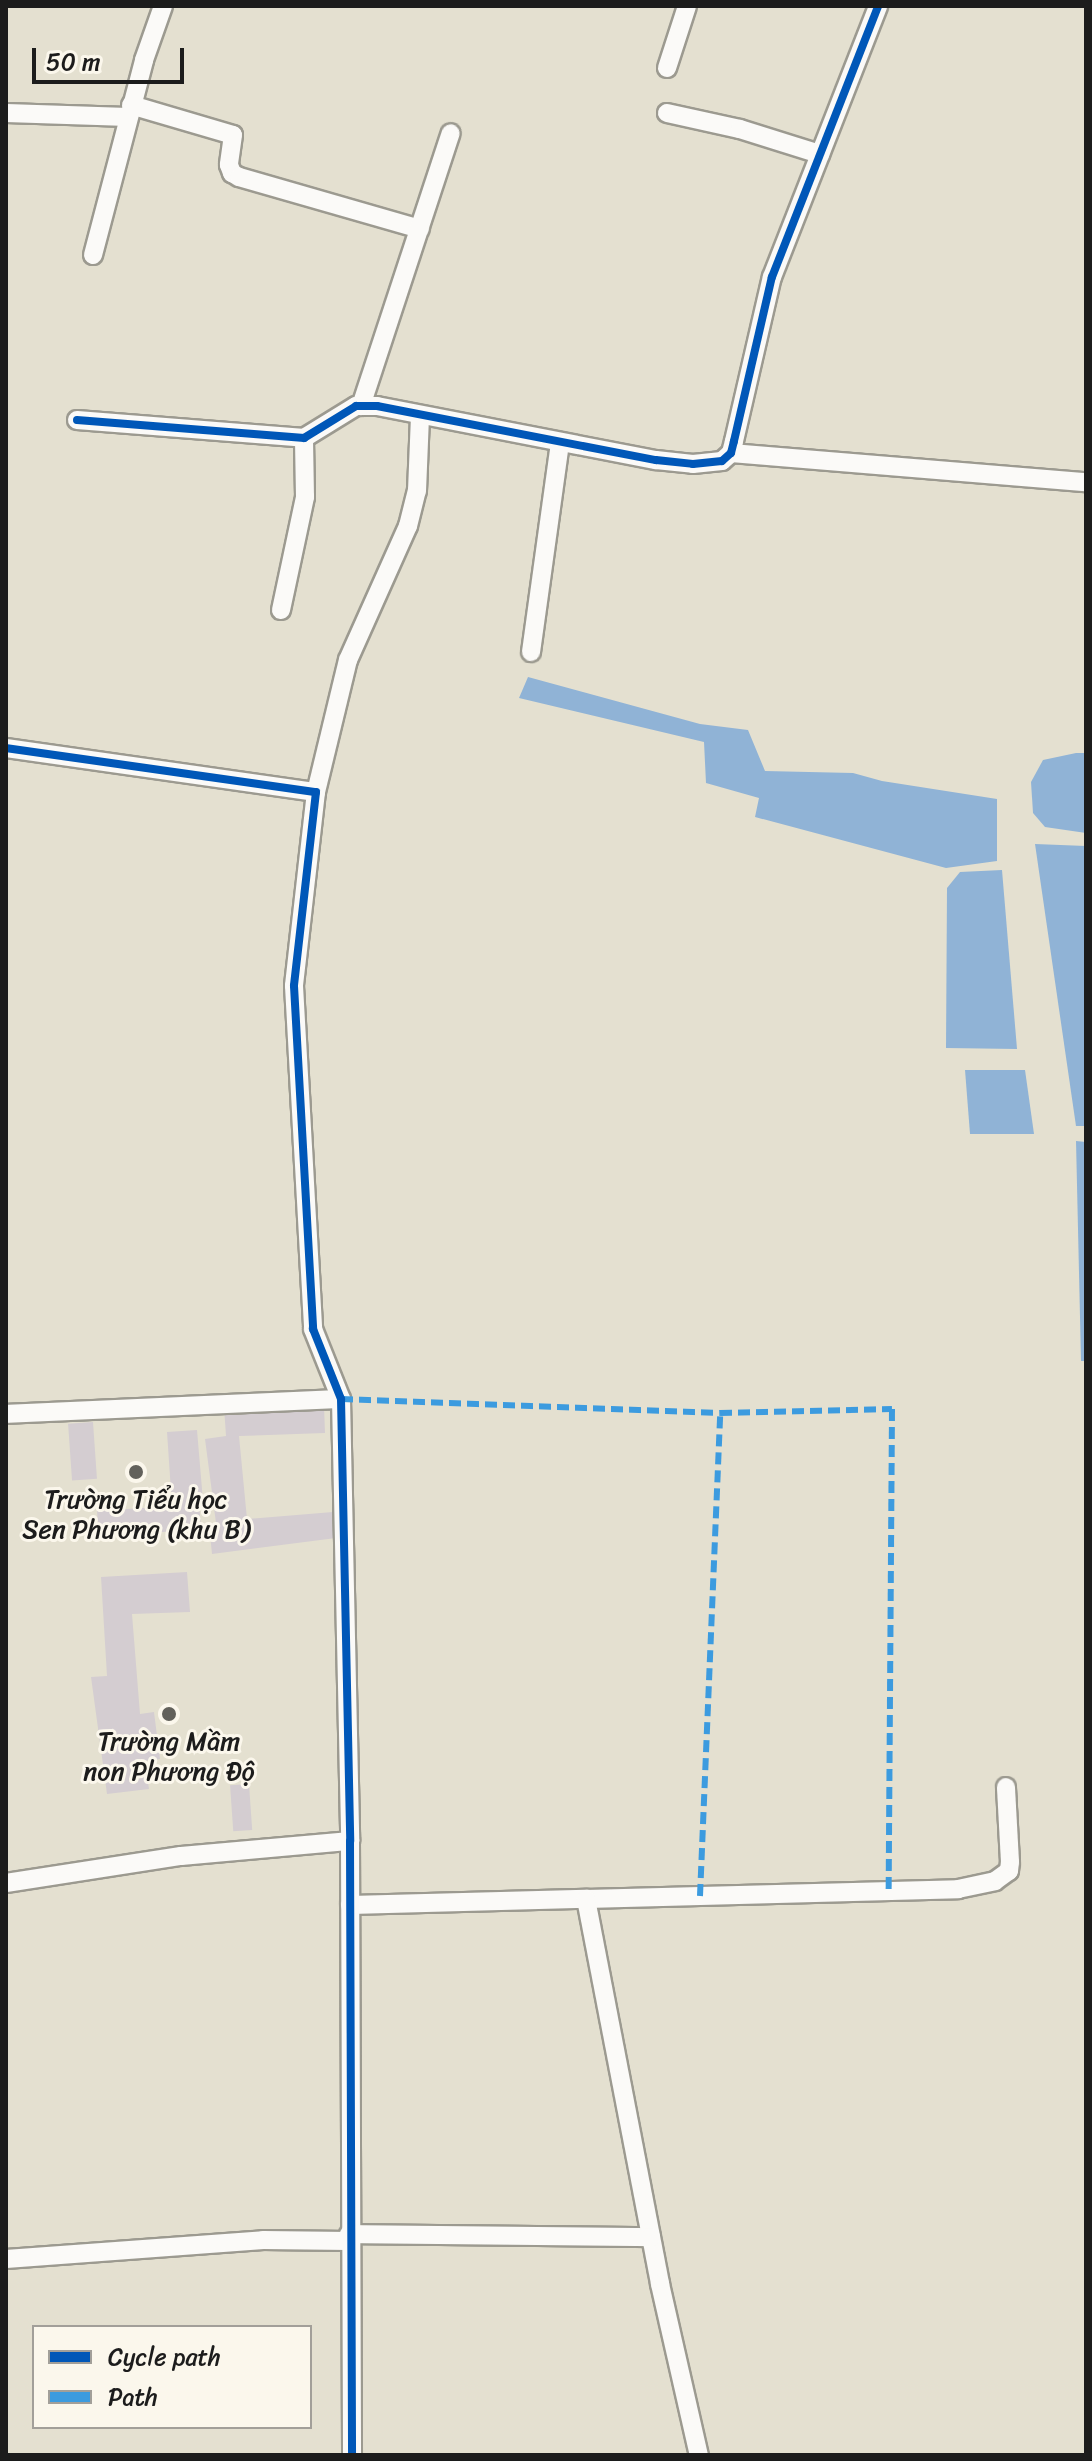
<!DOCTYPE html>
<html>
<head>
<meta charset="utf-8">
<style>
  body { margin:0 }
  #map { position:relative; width:1092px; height:2461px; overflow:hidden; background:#e4e0d0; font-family:Sriracha,sans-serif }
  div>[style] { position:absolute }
  .water>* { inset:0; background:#90b3d6 }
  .building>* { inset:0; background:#d4cdd1; transform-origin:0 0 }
  .roads { filter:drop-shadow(2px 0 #9c9a90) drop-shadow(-2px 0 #9c9a90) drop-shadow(0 2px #9c9a90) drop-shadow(0 -2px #9c9a90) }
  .street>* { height:18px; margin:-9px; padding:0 9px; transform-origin:9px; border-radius:9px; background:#fbfaf8 }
  .quiet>* { height:6px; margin-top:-3px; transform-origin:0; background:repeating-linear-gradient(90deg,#3c9bdf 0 12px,transparent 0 18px) }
  .cycleway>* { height:8px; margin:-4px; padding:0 4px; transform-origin:4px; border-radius:4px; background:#0057b8 }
  .dots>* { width:22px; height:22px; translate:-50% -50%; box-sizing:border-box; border:4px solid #fbf7ec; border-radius:50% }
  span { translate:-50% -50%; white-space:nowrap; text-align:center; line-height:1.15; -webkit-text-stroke:6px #fbf7ec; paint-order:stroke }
  .poi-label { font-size:26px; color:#1c1c1c }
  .frame { position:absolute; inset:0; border:8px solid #1c1c1c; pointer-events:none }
  .legend { position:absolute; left:32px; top:2325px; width:280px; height:104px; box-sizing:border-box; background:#fbf7ec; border:2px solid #a29f99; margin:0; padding:10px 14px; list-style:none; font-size:24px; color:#1c1c1c }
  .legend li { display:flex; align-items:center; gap:16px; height:40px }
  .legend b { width:40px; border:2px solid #a29f99 }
  .scale { position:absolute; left:32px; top:48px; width:152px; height:36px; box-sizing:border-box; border:4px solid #1c1c1c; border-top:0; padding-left:10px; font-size:24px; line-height:28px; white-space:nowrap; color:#1c1c1c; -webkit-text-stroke:6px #fbf7ec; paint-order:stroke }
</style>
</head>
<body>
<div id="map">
  <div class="water">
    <i style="clip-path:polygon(528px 677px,700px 724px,748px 730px,765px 771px,853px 773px,882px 781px,997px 799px,997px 861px,946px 868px,755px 817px,759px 798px,706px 783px,704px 742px,519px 698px)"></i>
    <i style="clip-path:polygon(1076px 753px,1086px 753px,1086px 833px,1045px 827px,1033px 813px,1031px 782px,1043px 760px)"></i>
    <i style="clip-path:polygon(1035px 844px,1086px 846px,1086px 1126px,1076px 1126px)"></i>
    <i style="clip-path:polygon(1002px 870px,1017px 1049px,946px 1048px,947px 888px,960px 872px)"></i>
    <i style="clip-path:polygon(965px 1070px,1025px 1070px,1034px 1134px,970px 1134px)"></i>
    <i style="clip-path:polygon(1076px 1141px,1086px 1142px,1086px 1361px,1081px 1361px)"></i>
  </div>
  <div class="building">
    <i style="clip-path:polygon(324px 1406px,325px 1433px,239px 1436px,247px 1519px,333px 1512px,336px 1538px,212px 1554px,209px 1524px,216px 1523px,205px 1439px,226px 1436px,224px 1407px)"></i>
    <i style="left:93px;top:1422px;width:57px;height:25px;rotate:86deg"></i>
    <i style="clip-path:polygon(197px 1430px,203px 1501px,199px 1502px,201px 1529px,99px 1537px,97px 1511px,172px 1506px,167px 1432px)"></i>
    <i style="clip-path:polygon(187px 1572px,190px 1612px,132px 1614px,140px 1714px,154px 1712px,160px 1759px,145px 1761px,149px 1789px,107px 1794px,91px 1677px,107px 1676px,101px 1577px)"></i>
    <i style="left:249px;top:1784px;width:46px;height:19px;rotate:86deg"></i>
  </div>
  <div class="roads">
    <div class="street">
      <i style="left:667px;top:68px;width:65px;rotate:-72.1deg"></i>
      <i style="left:131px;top:105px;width:106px;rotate:16.4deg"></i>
      <i style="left:233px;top:135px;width:30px;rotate:98deg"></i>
      <i style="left:229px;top:165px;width:9px;rotate:69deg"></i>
      <i style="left:232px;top:173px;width:8px;rotate:30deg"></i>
      <i style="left:239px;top:177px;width:188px;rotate:16deg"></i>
      <i style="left:6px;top:113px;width:122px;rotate:1.9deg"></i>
      <i style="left:667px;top:113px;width:75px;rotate:12.4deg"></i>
      <i style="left:740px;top:129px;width:84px;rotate:17.4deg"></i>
      <i style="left:93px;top:255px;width:202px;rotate:-75.3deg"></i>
      <i style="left:144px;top:60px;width:57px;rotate:-70.6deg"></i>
      <i style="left:361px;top:406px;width:287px;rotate:-71.8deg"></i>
      <i style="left:77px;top:420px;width:228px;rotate:4.5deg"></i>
      <i style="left:304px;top:438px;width:61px;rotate:-31.6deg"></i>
      <i style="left:356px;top:406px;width:21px"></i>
      <i style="left:377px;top:406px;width:284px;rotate:11deg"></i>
      <i style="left:656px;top:460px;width:37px;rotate:6deg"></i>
      <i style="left:693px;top:464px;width:29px;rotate:-6deg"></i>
      <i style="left:722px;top:461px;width:12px;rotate:-42deg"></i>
      <i style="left:731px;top:453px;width:12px;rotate:-76deg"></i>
      <i style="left:734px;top:441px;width:168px;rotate:-77deg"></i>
      <i style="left:772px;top:277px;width:291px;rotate:-68.6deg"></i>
      <i style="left:731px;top:453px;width:356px;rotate:4.7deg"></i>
      <i style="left:281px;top:610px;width:116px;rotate:-78deg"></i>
      <i style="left:305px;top:497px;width:59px;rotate:-91deg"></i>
      <i style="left:531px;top:652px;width:211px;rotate:-82.1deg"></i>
      <i style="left:6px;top:748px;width:313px;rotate:8.1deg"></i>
      <i style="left:316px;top:792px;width:195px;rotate:96.5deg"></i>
      <i style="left:294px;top:986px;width:344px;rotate:86.8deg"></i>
      <i style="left:313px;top:1329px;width:75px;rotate:68.2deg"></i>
      <i style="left:341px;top:1399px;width:442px;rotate:88.8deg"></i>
      <i style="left:350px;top:1841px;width:614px;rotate:89.81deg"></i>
      <i style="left:316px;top:792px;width:136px;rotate:-76.4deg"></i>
      <i style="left:348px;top:660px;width:147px;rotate:-65.9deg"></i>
      <i style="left:408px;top:526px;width:36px;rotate:-76deg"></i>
      <i style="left:417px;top:491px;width:76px;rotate:-87.7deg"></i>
      <i style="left:6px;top:1414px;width:335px;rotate:-2.6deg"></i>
      <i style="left:6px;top:1883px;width:177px;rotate:-8.8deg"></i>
      <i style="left:181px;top:1856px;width:170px;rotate:-5.1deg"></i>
      <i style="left:586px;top:1899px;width:372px;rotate:-1.5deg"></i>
      <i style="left:958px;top:1889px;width:38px;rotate:-12deg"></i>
      <i style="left:995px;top:1881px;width:17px;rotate:-36deg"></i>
      <i style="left:1009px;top:1871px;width:9px;rotate:-84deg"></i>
      <i style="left:1010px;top:1862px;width:75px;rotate:-93.1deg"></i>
      <i style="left:350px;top:1905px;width:236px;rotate:-1.5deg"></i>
      <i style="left:586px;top:1899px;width:392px;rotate:79.1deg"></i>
      <i style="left:660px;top:2284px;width:175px;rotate:77.2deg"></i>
      <i style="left:349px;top:2234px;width:302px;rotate:0.6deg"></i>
      <i style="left:6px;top:2259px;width:258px;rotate:-4.2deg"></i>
      <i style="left:263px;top:2240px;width:86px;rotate:0.7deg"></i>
    </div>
  </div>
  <div class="quiet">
    <i style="left:341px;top:1399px;width:379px;rotate:2.1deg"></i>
    <i style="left:720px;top:1413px;width:172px;rotate:-1.3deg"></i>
    <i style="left:892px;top:1409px;width:482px;rotate:90.4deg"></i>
    <i style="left:700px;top:1896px;width:483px;rotate:-87.6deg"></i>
  </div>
  <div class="cycleway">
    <i style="left:77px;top:420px;width:228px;rotate:4.5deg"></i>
    <i style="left:304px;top:438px;width:61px;rotate:-31.6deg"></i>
    <i style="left:356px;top:406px;width:21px"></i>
    <i style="left:377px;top:406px;width:284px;rotate:11deg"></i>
    <i style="left:656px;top:460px;width:37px;rotate:6deg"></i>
    <i style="left:693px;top:464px;width:29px;rotate:-6deg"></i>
    <i style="left:722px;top:461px;width:12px;rotate:-42deg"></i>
    <i style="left:731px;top:453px;width:12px;rotate:-76deg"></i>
    <i style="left:734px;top:441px;width:168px;rotate:-77deg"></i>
    <i style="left:772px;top:277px;width:291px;rotate:-68.6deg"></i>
    <i style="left:6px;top:748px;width:313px;rotate:8.1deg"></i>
    <i style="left:316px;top:792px;width:195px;rotate:96.5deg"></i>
    <i style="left:294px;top:986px;width:344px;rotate:86.8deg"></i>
    <i style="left:313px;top:1329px;width:75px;rotate:68.2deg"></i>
    <i style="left:341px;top:1399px;width:442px;rotate:88.8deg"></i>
    <i style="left:350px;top:1841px;width:614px;rotate:89.81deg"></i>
  </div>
  <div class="dots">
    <i style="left:136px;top:1472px;background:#62615b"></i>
    <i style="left:169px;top:1714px;background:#62615b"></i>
  </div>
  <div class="poi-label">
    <span style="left:136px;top:1515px">Trường Tiểu học<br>Sen Phương (khu B)</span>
    <span style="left:169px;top:1757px">Trường Mầm<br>non Phương Độ</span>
  </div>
  <div class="frame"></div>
  <ul class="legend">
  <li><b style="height:10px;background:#0057b8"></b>Cycle path</li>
  <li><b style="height:10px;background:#3c9bdf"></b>Path</li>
  </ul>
  <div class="scale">50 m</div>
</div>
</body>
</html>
